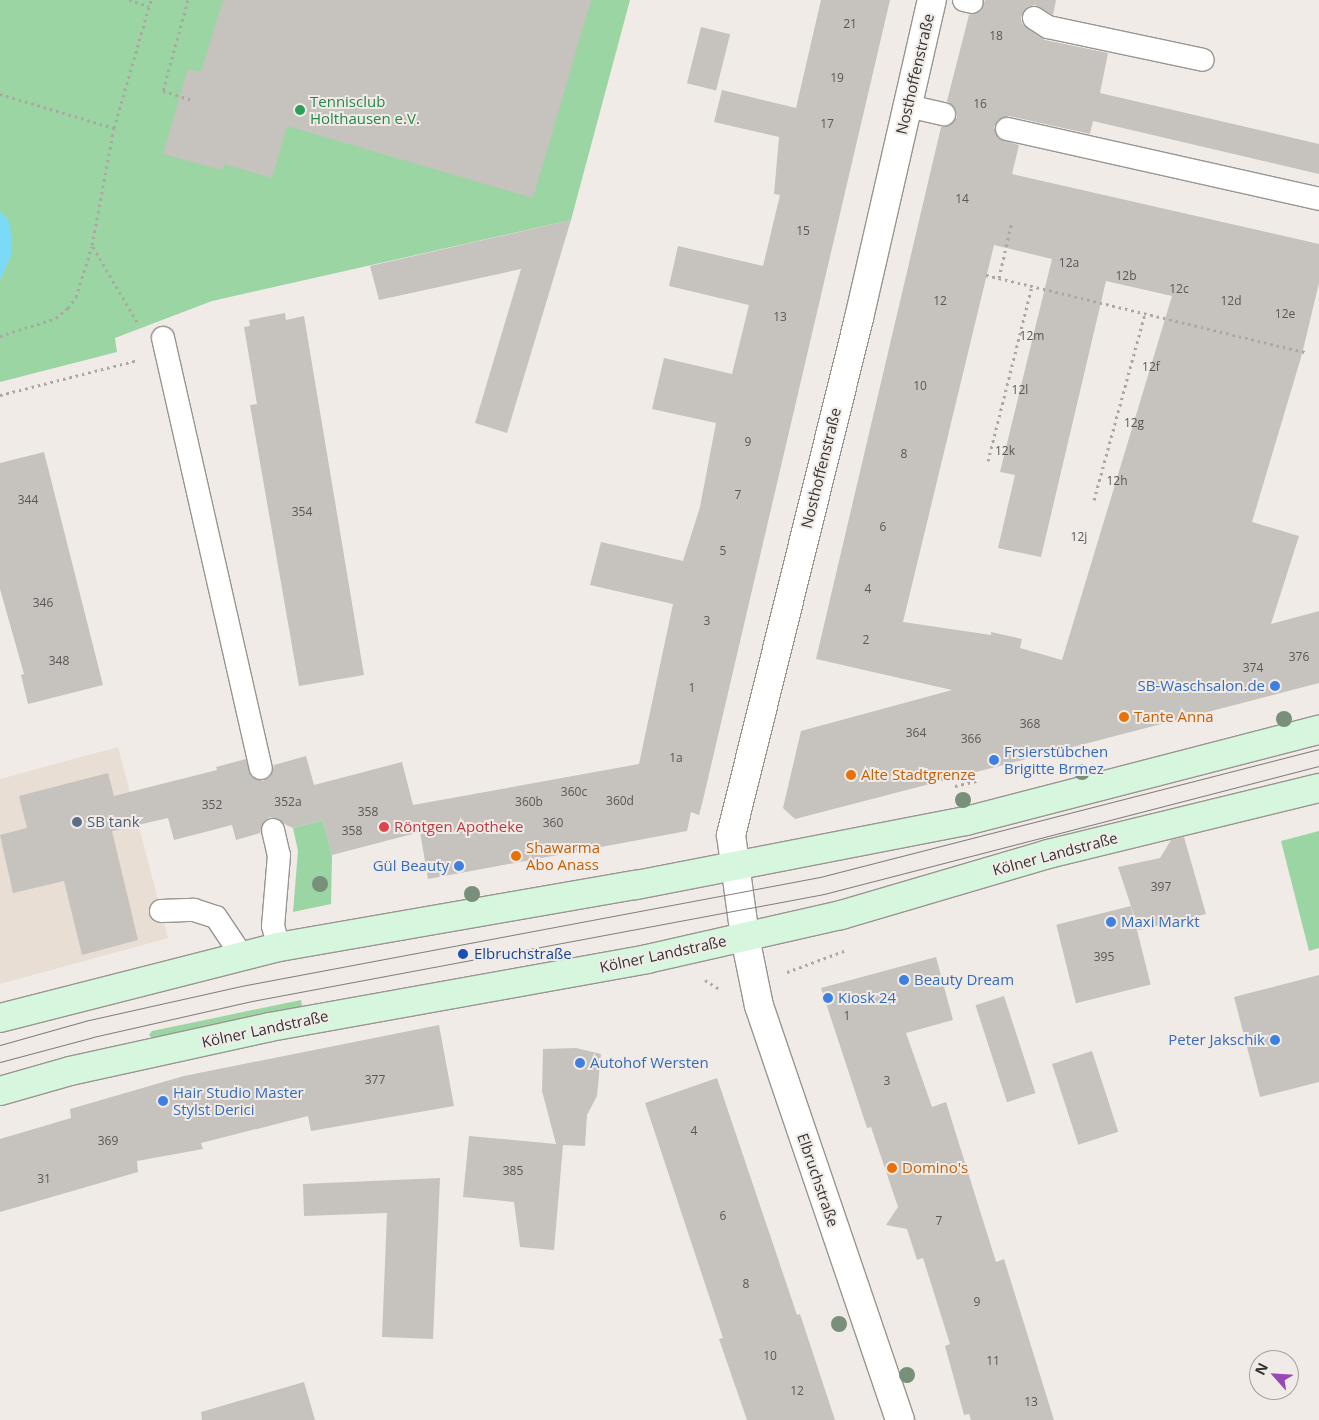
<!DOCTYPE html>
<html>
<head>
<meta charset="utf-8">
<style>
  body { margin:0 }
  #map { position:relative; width:1319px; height:1420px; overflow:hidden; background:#f0ebe7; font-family:"Open Sans",sans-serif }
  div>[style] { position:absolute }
  .built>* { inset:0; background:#e8ded3 }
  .green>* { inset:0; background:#9cd5a4 }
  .water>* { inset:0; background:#7adaf8 }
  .building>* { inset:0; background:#c6c2bd; transform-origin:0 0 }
  .path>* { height:3px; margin-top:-1.5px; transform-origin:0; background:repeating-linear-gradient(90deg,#aba7a4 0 2.5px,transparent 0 6.5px) }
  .roads { filter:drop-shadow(1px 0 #999591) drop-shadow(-1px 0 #999591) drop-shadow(0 1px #999591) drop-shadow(0 -1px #999591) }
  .lane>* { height:22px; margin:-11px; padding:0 11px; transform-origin:11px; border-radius:11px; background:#fff }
  .street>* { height:28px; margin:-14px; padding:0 14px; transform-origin:14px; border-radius:14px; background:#fff }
  .secondary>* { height:28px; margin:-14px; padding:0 14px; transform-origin:14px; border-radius:14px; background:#d6f6de }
  .tram>* { height:1px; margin:-0.5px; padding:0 0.5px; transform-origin:0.5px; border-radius:0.5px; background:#807e7b }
  .trees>* { width:16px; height:16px; margin:-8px; border-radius:50%; background:#788f7a }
  .dots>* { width:14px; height:14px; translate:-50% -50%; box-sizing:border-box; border:2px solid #f0ebe7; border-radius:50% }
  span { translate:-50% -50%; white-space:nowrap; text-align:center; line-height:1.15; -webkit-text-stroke:4px #f0ebe7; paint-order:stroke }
  .number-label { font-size:12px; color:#595855 }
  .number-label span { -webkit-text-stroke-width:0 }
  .street-label { font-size:15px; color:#353432 }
  .leisure-label { font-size:15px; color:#27864d }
  .left { translate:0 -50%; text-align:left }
  .shop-label { font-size:15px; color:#366cbe }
  .right { translate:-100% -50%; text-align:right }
  .food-label { font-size:15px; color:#c56008 }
  .service-label { font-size:15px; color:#4e5e75 }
  .health-label { font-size:15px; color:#be3a42 }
  .transit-label { font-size:15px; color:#164399 }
  .north { position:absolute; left:1249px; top:1350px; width:50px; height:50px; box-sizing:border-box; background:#f0ebe7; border:1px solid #a5a29f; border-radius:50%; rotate:296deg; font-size:14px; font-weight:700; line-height:20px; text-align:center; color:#353432 }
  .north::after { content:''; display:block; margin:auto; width:18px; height:22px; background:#9948b8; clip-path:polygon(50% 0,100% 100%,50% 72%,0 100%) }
</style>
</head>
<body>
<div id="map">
  <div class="built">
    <i style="clip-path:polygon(118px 747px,168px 938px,0 984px,0 779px)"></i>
  </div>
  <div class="green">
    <i style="clip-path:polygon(0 0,630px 0,571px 220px,212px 301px,115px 338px,117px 352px,0 382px)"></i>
    <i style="clip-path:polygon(323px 820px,332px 855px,331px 904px,293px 912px,298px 851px,293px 828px)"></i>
    <i style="clip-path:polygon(1319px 831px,1319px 948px,1309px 951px,1281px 841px)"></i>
    <i style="clip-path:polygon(301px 1000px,303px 1011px,154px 1040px,149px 1035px,152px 1031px)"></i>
  </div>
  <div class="water">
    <i style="clip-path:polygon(0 212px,8px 219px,12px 238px,11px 256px,0 280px)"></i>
  </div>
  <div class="building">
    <i style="clip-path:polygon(223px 0,591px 0,533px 198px,287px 126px,272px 178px,224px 164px,222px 170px,163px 154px,188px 69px,201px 72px)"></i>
    <i style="clip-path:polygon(821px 0,890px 0,703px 800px,699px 815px,691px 812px,687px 831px,428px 879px,420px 832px,332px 855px,323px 820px,293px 828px,270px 817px,264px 821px,260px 833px,236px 840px,232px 825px,174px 840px,168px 818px,112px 831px,138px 940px,82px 955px,64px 881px,13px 893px,0 835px,27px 828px,19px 796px,108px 773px,114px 796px,217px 770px,216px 767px,246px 759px,251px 777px,263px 781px,270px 777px,274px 765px,306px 756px,314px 785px,402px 762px,413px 805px,639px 764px,673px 604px,590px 585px,601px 542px,683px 561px,700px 507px,716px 423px,652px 409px,664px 358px,732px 374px,749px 305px,669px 286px,678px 246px,763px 266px,780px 195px,774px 194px,779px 137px,714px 122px,722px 90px,796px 108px)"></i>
    <i style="clip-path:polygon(evenodd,985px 0,1056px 0,1053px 15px,1035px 5px,1028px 7px,1021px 17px,1022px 24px,1045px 40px,1108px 53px,1100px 93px,1319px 144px,1319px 174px,1093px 121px,1090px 134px,1009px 116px,998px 120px,994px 127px,999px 139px,1019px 145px,1012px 174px,1319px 244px,1319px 283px,1302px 354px,1252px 522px,1299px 536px,1271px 624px,1319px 611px,1319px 683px,795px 819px,783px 808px,801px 731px,952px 690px,816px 659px,941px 127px,948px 126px,957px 117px,956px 110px,947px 101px,969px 15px,981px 11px,985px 0,994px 245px,1052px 259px,1000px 472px,1015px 475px,998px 548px,1041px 557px,1106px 281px,1172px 296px,1062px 660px,1020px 648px,1022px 639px,991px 632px,991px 635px,903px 622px,994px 245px)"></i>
    <i style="left:701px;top:27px;width:30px;height:58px;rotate:14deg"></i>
    <i style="clip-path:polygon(571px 220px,507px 433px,475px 423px,521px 269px,379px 300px,370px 266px)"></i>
    <i style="clip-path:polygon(285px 313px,286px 320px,304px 316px,364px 675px,299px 686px,250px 405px,257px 404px,244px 327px,250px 326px,249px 320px)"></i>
    <i style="clip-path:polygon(44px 452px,103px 685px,28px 704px,21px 675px,24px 674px,0 589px,0 463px)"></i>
    <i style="clip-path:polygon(1184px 837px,1206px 914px,1139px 930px,1118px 867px,1160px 858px,1171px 840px)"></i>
    <i style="left:1131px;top:906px;width:81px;height:77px;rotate:76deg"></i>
    <i style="clip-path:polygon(936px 957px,953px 1020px,906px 1033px,932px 1107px,946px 1102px,996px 1262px,1004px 1259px,1054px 1420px,971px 1420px,969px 1414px,964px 1415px,945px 1346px,950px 1344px,923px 1258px,917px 1260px,907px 1229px,886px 1225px,898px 1207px,871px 1127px,867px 1128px,821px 988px)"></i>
    <i style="clip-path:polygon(1319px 975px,1319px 1082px,1260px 1097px,1234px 997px)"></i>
    <i style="left:1004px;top:996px;width:102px;height:30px;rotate:72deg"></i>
    <i style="clip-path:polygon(439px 1025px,454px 1106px,311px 1131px,308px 1116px,201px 1143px,203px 1149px,137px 1161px,138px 1172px,0 1212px,0 1139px,71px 1118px,70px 1109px,184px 1076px)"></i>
    <i style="clip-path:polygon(576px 1048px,601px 1054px,597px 1096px,587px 1115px,585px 1146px,563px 1145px,554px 1250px,520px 1247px,514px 1202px,463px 1197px,469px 1136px,556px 1144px,542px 1091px,543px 1049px)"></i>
    <i style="left:1092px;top:1051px;width:85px;height:42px;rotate:72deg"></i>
    <i style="clip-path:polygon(717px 1078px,797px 1315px,800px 1314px,835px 1420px,747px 1420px,719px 1339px,723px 1338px,645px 1103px)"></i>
    <i style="clip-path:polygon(440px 1178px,433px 1339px,382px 1337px,387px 1213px,304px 1216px,303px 1184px)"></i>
    <i style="clip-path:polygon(304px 1382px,315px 1420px,202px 1420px,201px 1412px)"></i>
  </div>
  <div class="path">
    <i style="left:129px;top:0;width:21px;rotate:17deg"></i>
    <i style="left:188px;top:0;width:94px;rotate:105.4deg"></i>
    <i style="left:163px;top:91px;width:31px;rotate:17deg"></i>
    <i style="left:0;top:94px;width:119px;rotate:16.6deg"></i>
    <i style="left:986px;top:275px;width:331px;rotate:13.6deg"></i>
    <i style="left:999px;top:278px;width:58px;rotate:-77.2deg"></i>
    <i style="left:137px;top:322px;width:89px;rotate:-120.3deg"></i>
    <i style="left:92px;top:245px;width:119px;rotate:-79.4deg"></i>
    <i style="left:114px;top:128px;width:133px;rotate:-73.9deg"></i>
    <i style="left:0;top:336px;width:59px;rotate:-17.8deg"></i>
    <i style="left:56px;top:318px;width:16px;rotate:-40deg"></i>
    <i style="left:68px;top:308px;width:14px;rotate:-54deg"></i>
    <i style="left:76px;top:297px;width:53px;rotate:-72.6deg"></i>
    <i style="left:0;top:395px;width:142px;rotate:-14.2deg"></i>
    <i style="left:988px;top:461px;width:180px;rotate:-75.9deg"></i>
    <i style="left:1094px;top:500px;width:194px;rotate:-74.7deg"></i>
    <i style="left:955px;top:786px;width:22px;rotate:-13deg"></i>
    <i style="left:787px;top:972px;width:61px;rotate:-20.2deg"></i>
    <i style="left:705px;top:980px;width:19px;rotate:32deg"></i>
  </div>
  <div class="roads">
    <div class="lane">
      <i style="left:964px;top:0;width:8px;rotate:14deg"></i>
      <i style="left:1034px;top:18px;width:17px;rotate:33deg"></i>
      <i style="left:1048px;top:27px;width:158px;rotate:12deg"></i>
      <i style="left:908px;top:106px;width:37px;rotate:13deg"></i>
      <i style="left:1007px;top:129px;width:320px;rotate:12.6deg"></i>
      <i style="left:163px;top:338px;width:441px;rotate:77.2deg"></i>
      <i style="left:273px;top:830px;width:26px;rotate:77deg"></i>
      <i style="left:279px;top:855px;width:71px;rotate:94.8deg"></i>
      <i style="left:273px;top:926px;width:22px;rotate:74deg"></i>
      <i style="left:161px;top:911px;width:33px;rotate:-2deg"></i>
      <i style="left:194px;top:910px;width:23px;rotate:18deg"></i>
      <i style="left:216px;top:917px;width:47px;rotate:56.3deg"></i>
    </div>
    <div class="street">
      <i style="left:900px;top:1420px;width:437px;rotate:-108.8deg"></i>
      <i style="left:759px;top:1006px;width:70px;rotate:-101.5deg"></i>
      <i style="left:745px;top:937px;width:103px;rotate:-97.8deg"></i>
      <i style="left:731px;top:835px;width:533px;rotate:-76.09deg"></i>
      <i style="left:859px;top:318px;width:326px;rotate:-77.1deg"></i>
    </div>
    <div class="secondary">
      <i style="left:0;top:1018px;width:288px;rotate:-14.3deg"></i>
      <i style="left:279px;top:947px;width:362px;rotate:-9.9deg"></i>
      <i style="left:636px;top:885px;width:336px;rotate:-11deg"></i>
      <i style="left:966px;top:821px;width:365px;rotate:-14.5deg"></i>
      <i style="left:0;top:1091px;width:73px;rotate:-15.9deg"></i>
      <i style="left:70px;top:1071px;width:205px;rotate:-12.4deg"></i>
      <i style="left:270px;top:1027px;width:383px;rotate:-10.2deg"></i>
      <i style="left:647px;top:959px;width:199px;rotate:-12.8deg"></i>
      <i style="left:841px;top:915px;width:216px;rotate:-16.4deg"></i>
      <i style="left:1048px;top:854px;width:279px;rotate:-13.7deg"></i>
    </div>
  </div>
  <div class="tram">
    <i style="left:0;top:1045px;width:92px;rotate:-15.7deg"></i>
    <i style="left:89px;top:1020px;width:156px;rotate:-12.6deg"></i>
    <i style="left:241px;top:986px;width:589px;rotate:-10.66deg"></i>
    <i style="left:820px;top:877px;width:515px;rotate:-14.39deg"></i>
    <i style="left:0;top:1062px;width:96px;rotate:-15deg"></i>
    <i style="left:93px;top:1037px;width:163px;rotate:-12.8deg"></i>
    <i style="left:252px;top:1001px;width:582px;rotate:-10.6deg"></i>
    <i style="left:824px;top:894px;width:511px;rotate:-14.5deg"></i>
  </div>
  <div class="trees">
    <i style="left:1284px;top:719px"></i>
    <i style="left:1082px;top:772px"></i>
    <i style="left:963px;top:800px"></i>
    <i style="left:320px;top:884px"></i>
    <i style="left:472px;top:894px"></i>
    <i style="left:839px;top:1324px"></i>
    <i style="left:907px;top:1375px"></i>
  </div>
  <div class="dots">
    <i style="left:300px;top:110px;background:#2e9e5b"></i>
    <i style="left:1275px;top:686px;background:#3f7fe0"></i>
    <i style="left:1124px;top:717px;background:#e8710a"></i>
    <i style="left:994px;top:760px;background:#3f7fe0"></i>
    <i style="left:851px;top:775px;background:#e8710a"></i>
    <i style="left:77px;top:822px;background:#5c6f8a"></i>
    <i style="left:384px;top:827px;background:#e0444e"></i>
    <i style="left:516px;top:856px;background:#e8710a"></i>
    <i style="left:459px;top:866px;background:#3f7fe0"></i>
    <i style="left:1111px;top:922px;background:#3f7fe0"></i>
    <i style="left:463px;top:954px;background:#1a4fb4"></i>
    <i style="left:904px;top:980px;background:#3f7fe0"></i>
    <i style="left:828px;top:998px;background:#3f7fe0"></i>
    <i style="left:1275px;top:1040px;background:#3f7fe0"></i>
    <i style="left:580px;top:1063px;background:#3f7fe0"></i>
    <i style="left:163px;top:1101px;background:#3f7fe0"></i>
    <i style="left:892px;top:1168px;background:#e8710a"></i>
  </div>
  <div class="number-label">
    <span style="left:850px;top:24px">21</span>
    <span style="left:996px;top:36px">18</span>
    <span style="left:837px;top:78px">19</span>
    <span style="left:980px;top:104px">16</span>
    <span style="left:827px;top:124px">17</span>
    <span style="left:962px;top:199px">14</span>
    <span style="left:803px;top:231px">15</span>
    <span style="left:1069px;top:263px">12a</span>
    <span style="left:1126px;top:276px">12b</span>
    <span style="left:1179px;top:289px">12c</span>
    <span style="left:940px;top:301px">12</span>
    <span style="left:1231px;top:301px">12d</span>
    <span style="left:1285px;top:314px">12e</span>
    <span style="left:780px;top:317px">13</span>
    <span style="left:1032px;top:336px">12m</span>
    <span style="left:1151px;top:367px">12f</span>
    <span style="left:920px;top:386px">10</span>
    <span style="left:1020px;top:390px">12l</span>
    <span style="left:1134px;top:423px">12g</span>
    <span style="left:748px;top:442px">9</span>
    <span style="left:1005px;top:451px">12k</span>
    <span style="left:904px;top:454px">8</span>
    <span style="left:1117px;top:481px">12h</span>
    <span style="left:738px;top:495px">7</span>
    <span style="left:28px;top:500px">344</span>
    <span style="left:302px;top:512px">354</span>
    <span style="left:883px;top:527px">6</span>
    <span style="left:1079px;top:537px">12j</span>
    <span style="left:723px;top:551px">5</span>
    <span style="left:868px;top:589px">4</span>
    <span style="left:43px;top:603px">346</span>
    <span style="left:707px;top:621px">3</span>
    <span style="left:866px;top:640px">2</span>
    <span style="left:1299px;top:657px">376</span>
    <span style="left:59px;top:661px">348</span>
    <span style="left:1253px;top:668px">374</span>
    <span style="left:692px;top:688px">1</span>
    <span style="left:1030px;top:724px">368</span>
    <span style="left:916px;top:733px">364</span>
    <span style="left:971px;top:739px">366</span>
    <span style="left:676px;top:758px">1a</span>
    <span style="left:574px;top:792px">360c</span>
    <span style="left:620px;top:801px">360d</span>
    <span style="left:288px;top:802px">352a</span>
    <span style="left:529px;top:802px">360b</span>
    <span style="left:212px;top:805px">352</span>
    <span style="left:368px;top:812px">358</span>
    <span style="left:553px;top:823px">360</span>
    <span style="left:352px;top:831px">358</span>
    <span style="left:1161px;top:887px">397</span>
    <span style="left:1104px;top:957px">395</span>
    <span style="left:847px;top:1016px">1</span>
    <span style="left:375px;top:1080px">377</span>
    <span style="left:887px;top:1081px">3</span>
    <span style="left:694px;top:1131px">4</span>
    <span style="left:108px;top:1141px">369</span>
    <span style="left:513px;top:1171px">385</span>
    <span style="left:44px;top:1179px">31</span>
    <span style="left:723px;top:1216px">6</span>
    <span style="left:939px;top:1221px">7</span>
    <span style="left:746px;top:1284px">8</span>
    <span style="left:977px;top:1302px">9</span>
    <span style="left:770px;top:1356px">10</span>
    <span style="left:993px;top:1361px">11</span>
    <span style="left:797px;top:1391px">12</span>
    <span style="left:1031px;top:1402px">13</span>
  </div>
  <div class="street-label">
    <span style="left:915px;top:74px;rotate:-77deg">Nosthoffenstraße</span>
    <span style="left:821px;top:468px;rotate:-76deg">Nosthoffenstraße</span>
    <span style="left:1055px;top:854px;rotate:-15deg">Kölner Landstraße</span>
    <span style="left:663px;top:954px;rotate:-12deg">Kölner Landstraße</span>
    <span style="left:265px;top:1029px;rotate:-12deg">Kölner Landstraße</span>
    <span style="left:818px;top:1180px;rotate:71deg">Elbruchstraße</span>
  </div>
  <div class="leisure-label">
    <span class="left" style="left:310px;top:110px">Tennisclub<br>Holthausen e.V.</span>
  </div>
  <div class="shop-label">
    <span class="right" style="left:1265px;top:686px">SB-Waschsalon.de</span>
    <span class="left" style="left:1004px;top:760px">Frsierstübchen<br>Brigitte Brmez</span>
    <span class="right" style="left:449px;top:866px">Gül Beauty</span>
    <span class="left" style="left:1121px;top:922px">Maxi Markt</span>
    <span class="left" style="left:914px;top:980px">Beauty Dream</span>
    <span class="left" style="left:838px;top:998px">Kiosk 24</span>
    <span class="right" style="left:1265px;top:1040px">Peter Jakschik</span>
    <span class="left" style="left:590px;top:1063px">Autohof Wersten</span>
    <span class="left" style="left:173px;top:1101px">Hair Studio Master<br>Stylst Derici</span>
  </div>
  <div class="food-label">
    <span class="left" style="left:1134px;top:717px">Tante Anna</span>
    <span class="left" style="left:861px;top:775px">Alte Stadtgrenze</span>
    <span class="left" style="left:526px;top:856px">Shawarma<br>Abo Anass</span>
    <span class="left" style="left:902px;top:1168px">Domino's</span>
  </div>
  <div class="service-label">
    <span class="left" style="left:87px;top:822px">SB tank</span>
  </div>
  <div class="health-label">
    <span class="left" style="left:394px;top:827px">Röntgen Apotheke</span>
  </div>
  <div class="transit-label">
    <span class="left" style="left:474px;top:954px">Elbruchstraße</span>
  </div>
  <div class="north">N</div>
</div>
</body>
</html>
